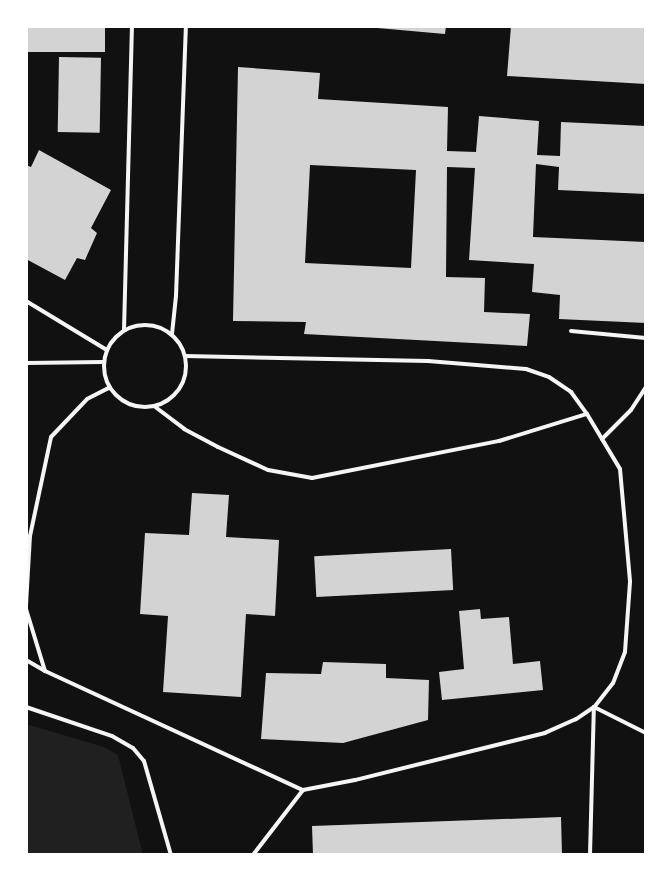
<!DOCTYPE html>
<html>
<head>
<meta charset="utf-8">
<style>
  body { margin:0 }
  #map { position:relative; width:672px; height:881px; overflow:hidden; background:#111; font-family:"Varela Round",sans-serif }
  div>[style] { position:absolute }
  .green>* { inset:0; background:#202020 }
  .building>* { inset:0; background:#d3d3d3; transform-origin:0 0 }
  .service>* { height:4px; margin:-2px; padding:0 2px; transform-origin:2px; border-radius:2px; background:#f5f5f5 }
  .service>.ring { margin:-2px; padding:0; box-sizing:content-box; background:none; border:4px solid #f5f5f5; border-radius:50% }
  span { translate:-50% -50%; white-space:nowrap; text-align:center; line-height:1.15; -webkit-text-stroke:4px #fff; paint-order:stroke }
  .frame { position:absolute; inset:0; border:28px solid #fff; pointer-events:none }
</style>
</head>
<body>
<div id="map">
  <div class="green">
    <i style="clip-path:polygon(26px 724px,104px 747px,118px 755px,143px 855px,26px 855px)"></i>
  </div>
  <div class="building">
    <i style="left:26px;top:26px;width:79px;height:26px"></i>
    <i style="clip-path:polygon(355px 26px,446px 26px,445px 34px)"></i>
    <i style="clip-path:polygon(511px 26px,646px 26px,646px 84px,507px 76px)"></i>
    <i style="left:59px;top:57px;width:42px;height:75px;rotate:1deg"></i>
    <i style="clip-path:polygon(evenodd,238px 67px,320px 73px,318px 99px,448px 107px,447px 151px,476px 152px,479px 116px,539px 121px,537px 155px,560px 156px,561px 122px,646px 126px,646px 194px,558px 190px,559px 167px,536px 164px,533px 237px,646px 242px,646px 323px,559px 319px,560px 295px,532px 292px,534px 264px,469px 260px,475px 168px,447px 167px,446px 277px,485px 278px,484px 312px,530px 314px,527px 346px,304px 334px,306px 322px,233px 321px,238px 67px,310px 165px,416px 170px,411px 268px,305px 263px,310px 165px)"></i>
    <i style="clip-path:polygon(39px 150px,111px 190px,91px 228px,97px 233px,85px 260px,77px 258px,65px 280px,26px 259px,26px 165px,31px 167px)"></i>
    <i style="clip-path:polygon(192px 493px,229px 495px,226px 537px,279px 540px,275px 616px,246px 614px,241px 697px,163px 692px,168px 616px,140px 614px,145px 533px,189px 535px)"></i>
    <i style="left:451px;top:549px;width:41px;height:137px;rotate:87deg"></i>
    <i style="clip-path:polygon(480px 609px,481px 619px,509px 617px,513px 664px,540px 661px,543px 690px,442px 700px,439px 672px,464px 669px,459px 611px)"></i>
    <i style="clip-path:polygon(323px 662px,386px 664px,386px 678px,429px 680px,428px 720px,343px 743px,261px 739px,266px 673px,321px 674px)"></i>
    <i style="clip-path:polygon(561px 817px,562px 855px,313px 855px,312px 826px)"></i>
  </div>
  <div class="service">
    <i style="left:26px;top:301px;width:95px;rotate:31.2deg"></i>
    <i class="ring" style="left:104px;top:325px;width:78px;height:78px"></i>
    <i style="left:124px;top:330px;width:304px;rotate:-88.5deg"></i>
    <i style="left:571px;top:331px;width:75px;rotate:5.3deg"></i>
    <i style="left:172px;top:334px;width:38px;rotate:-84deg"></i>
    <i style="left:176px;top:296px;width:270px;rotate:-87.9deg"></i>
    <i style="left:185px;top:356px;width:243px;rotate:1.2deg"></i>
    <i style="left:428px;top:361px;width:98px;rotate:4.7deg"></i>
    <i style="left:526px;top:369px;width:24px;rotate:19deg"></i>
    <i style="left:549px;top:377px;width:27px;rotate:34deg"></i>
    <i style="left:571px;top:392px;width:27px;rotate:54deg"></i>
    <i style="left:587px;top:414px;width:64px;rotate:59deg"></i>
    <i style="left:620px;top:469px;width:113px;rotate:84.9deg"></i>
    <i style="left:630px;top:582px;width:70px;rotate:94.1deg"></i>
    <i style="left:625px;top:652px;width:33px;rotate:111deg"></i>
    <i style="left:613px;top:683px;width:31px;rotate:128deg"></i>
    <i style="left:594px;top:707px;width:22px;rotate:146deg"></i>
    <i style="left:576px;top:719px;width:34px;rotate:156deg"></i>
    <i style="left:545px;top:733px;width:196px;rotate:166.1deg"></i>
    <i style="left:355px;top:780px;width:53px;rotate:169.1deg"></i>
    <i style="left:303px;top:790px;width:82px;rotate:127.6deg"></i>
    <i style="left:26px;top:363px;width:77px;rotate:-0.7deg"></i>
    <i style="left:154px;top:406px;width:38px;rotate:37deg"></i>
    <i style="left:184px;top:429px;width:38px;rotate:28deg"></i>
    <i style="left:218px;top:447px;width:55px;rotate:24.7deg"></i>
    <i style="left:268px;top:470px;width:45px;rotate:10.3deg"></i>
    <i style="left:312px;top:478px;width:191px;rotate:-11.2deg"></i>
    <i style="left:499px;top:441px;width:92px;rotate:-17.1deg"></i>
    <i style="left:602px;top:439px;width:41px;rotate:-45deg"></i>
    <i style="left:631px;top:410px;width:27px;rotate:-57deg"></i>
    <i style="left:26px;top:605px;width:69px;rotate:-86.7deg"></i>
    <i style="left:30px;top:536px;width:101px;rotate:-78deg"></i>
    <i style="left:51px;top:437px;width:52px;rotate:-46.5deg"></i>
    <i style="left:87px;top:399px;width:25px;rotate:-27deg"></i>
    <i style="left:26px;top:609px;width:65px;rotate:73deg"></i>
    <i style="left:26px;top:660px;width:22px;rotate:30deg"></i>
    <i style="left:45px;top:671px;width:284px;rotate:24.8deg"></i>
    <i style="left:26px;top:707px;width:91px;rotate:18.6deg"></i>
    <i style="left:112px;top:736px;width:24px;rotate:30deg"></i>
    <i style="left:133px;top:748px;width:17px;rotate:50deg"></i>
    <i style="left:144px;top:761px;width:98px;rotate:74deg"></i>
    <i style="left:590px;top:855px;width:148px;rotate:-88.5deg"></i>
    <i style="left:594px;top:707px;width:58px;rotate:26.6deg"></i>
  </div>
  <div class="frame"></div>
</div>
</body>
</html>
